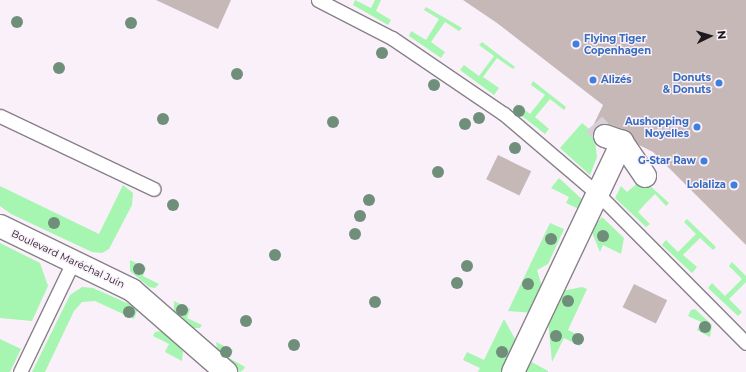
<!DOCTYPE html>
<html>
<head>
<meta charset="utf-8">
<style>
  body { margin:0 }
  #map { position:relative; width:746px; height:372px; overflow:hidden; background:#f9f0fa; font-family:Montserrat,sans-serif }
  div>[style] { position:absolute }
  .green>* { inset:0; background:#a6f5b0 }
  .building>* { inset:0; background:#c6b8b7; transform-origin:0 0 }
  .street-tunnel>* { height:22px; margin-top:-11px; transform-origin:0; background:repeating-linear-gradient(90deg,#d8d0d9 0 22px,transparent 0 33px) }
  .roads { filter:drop-shadow(1px 0 #88818a) drop-shadow(-1px 0 #88818a) drop-shadow(0 1px #88818a) drop-shadow(0 -1px #88818a) }
  .lane>* { height:13px; margin:-6.5px; padding:0 6.5px; transform-origin:6.5px; border-radius:6.5px; background:#fff }
  .street>* { height:22px; margin:-11px; padding:0 11px; transform-origin:11px; border-radius:11px; background:#fff }
  .trees>* { width:12px; height:12px; margin:-6px; border-radius:50%; background:#708f7b }
  .dots>* { width:11px; height:11px; translate:-50% -50%; box-sizing:border-box; border:2px solid #f9f0fa; border-radius:50% }
  span { translate:-50% -50%; white-space:nowrap; text-align:center; line-height:1.15; -webkit-text-stroke:3px #f9f0fa; paint-order:stroke }
  .shop-label { font-size:10px; color:#366cbe; font-weight:700 }
  .left { translate:0 -50%; text-align:left }
  .right { translate:-100% -50%; text-align:right }
  .street-label { font-size:10px; color:#1d191d }
  .north { position:absolute; left:690px; top:16px; width:40px; height:40px; -webkit-text-stroke:3px #f9f0fa; paint-order:stroke; rotate:85deg; font-size:11px; font-weight:700; line-height:16px; text-align:center; color:#1d191d }
  .north::after { content:''; display:block; margin:auto; width:14px; height:18px; background:#1d191d; clip-path:polygon(50% 0,100% 100%,50% 72%,0 100%) }
</style>
</head>
<body>
<div id="map">
  <div class="green">
    <i style="clip-path:polygon(355px 0,371px 8px,375px 0,381px 0,376px 11px,391px 20px,388px 25px,353px 5px)"></i>
    <i style="clip-path:polygon(426px 7px,462px 28px,459px 31px,445px 22px,431px 42px,445px 52px,441px 58px,409px 36px,411px 31px,426px 40px,439px 19px,424px 10px)"></i>
    <i style="clip-path:polygon(482px 42px,515px 67px,513px 69px,497px 58px,483px 77px,499px 88px,494px 95px,460px 70px,464px 65px,479px 76px,494px 56px,479px 45px)"></i>
    <i style="clip-path:polygon(533px 81px,566px 107px,564px 110px,550px 99px,535px 117px,549px 129px,545px 134px,513px 109px,517px 104px,530px 114px,545px 95px,531px 85px)"></i>
    <i style="clip-path:polygon(582px 123px,594px 133px,597px 157px,590px 175px,560px 148px)"></i>
    <i style="clip-path:polygon(635px 172px,669px 203px,666px 206px,655px 194px,645px 204px,638px 212px,650px 224px,646px 227px,615px 198px,621px 186px,627px 192px,639px 182px)"></i>
    <i style="clip-path:polygon(559px 178px,585px 202px,583px 211px,566px 203px,569px 197px,551px 188px)"></i>
    <i style="clip-path:polygon(123px 185px,133px 193px,132px 205px,109px 249px,102px 253px,92px 252px,11px 214px,0 206px,0 186px,99px 234px)"></i>
    <i style="clip-path:polygon(602px 217px,624px 238px,621px 254px,603px 245px,600px 252px,591px 230px)"></i>
    <i style="clip-path:polygon(687px 219px,716px 247px,713px 250px,700px 238px,683px 255px,697px 267px,692px 273px,662px 245px,666px 240px,678px 252px,696px 234px,684px 222px)"></i>
    <i style="clip-path:polygon(550px 223px,564px 229px,548px 264px,537px 270px,544px 294px,534px 313px,508px 311px)"></i>
    <i style="clip-path:polygon(0 243px,40px 263px,48px 286px,32px 321px,0 318px)"></i>
    <i style="clip-path:polygon(130px 260px,146px 268px,143px 276px,159px 284px,155px 288px,149px 287px,130px 271px)"></i>
    <i style="clip-path:polygon(732px 262px,746px 276px,746px 282px,729px 299px,742px 312px,738px 316px,708px 288px,712px 283px,725px 296px,742px 279px,729px 266px)"></i>
    <i style="clip-path:polygon(82px 287px,93px 288px,138px 308px,134px 319px,95px 301px,82px 302px,74px 311px,45px 372px,32px 372px,70px 295px)"></i>
    <i style="clip-path:polygon(582px 287px,587px 289px,568px 330px,584px 338px,580px 346px,564px 338px,552px 362px,548px 320px,555px 312px,562px 291px)"></i>
    <i style="clip-path:polygon(174px 301px,190px 309px,187px 318px,202px 325px,200px 328px,190px 328px,174px 312px)"></i>
    <i style="clip-path:polygon(695px 309px,712px 325px,710px 337px,697px 330px,701px 322px,688px 316px,691px 310px)"></i>
    <i style="clip-path:polygon(504px 319px,519px 346px,504px 372px,478px 372px,480px 368px,463px 360px,467px 352px,484px 360px)"></i>
    <i style="clip-path:polygon(162px 331px,183px 351px,182px 361px,165px 352px,169px 344px,153px 336px,155px 332px)"></i>
    <i style="clip-path:polygon(0 339px,21px 349px,10px 372px,0 372px)"></i>
    <i style="clip-path:polygon(216px 342px,233px 350px,229px 358px,245px 367px,243px 370px,240px 372px,218px 353px)"></i>
    <i style="clip-path:polygon(528px 360px,548px 371px,548px 372px,522px 372px)"></i>
  </div>
  <div class="building">
    <i style="clip-path:polygon(156px 0,231px 0,218px 29px)"></i>
    <i style="clip-path:polygon(463px 0,746px 0,746px 245px,653px 152px,639px 145px,628px 131px,609px 124px,594px 124px,603px 105px,497px 23px)"></i>
    <i style="left:498px;top:155px;width:37px;height:27px;rotate:26deg"></i>
    <i style="left:634px;top:284px;width:37px;height:26px;rotate:26deg"></i>
  </div>
  <div class="street-tunnel">
    <i style="left:594px;top:124px;width:16px;rotate:47deg"></i>
  </div>
  <div class="roads">
    <div class="lane">
      <i style="left:318px;top:0;width:83px;rotate:27.2deg"></i>
      <i style="left:392px;top:38px;width:135px;rotate:34.2deg"></i>
      <i style="left:504px;top:114px;width:123px;rotate:40.4deg"></i>
      <i style="left:598px;top:194px;width:210px;rotate:45.2deg"></i>
      <i style="left:0;top:116px;width:170px;rotate:25.4deg"></i>
      <i style="left:20px;top:372px;width:122px;rotate:-64.3deg"></i>
    </div>
    <div class="street">
      <i style="left:605px;top:136px;width:18px;rotate:19deg"></i>
      <i style="left:622px;top:142px;width:41px;rotate:55.9deg"></i>
      <i style="left:0;top:226px;width:147px;rotate:25.9deg"></i>
      <i style="left:132px;top:290px;width:125px;rotate:41.1deg"></i>
      <i style="left:513px;top:372px;width:255px;rotate:-64.6deg"></i>
    </div>
  </div>
  <div class="trees">
    <i style="left:17px;top:22px"></i>
    <i style="left:131px;top:23px"></i>
    <i style="left:382px;top:53px"></i>
    <i style="left:59px;top:68px"></i>
    <i style="left:237px;top:74px"></i>
    <i style="left:434px;top:85px"></i>
    <i style="left:519px;top:111px"></i>
    <i style="left:479px;top:118px"></i>
    <i style="left:163px;top:119px"></i>
    <i style="left:333px;top:122px"></i>
    <i style="left:465px;top:124px"></i>
    <i style="left:515px;top:148px"></i>
    <i style="left:438px;top:172px"></i>
    <i style="left:369px;top:200px"></i>
    <i style="left:173px;top:205px"></i>
    <i style="left:360px;top:216px"></i>
    <i style="left:54px;top:223px"></i>
    <i style="left:355px;top:234px"></i>
    <i style="left:603px;top:236px"></i>
    <i style="left:551px;top:239px"></i>
    <i style="left:275px;top:255px"></i>
    <i style="left:467px;top:266px"></i>
    <i style="left:139px;top:269px"></i>
    <i style="left:457px;top:283px"></i>
    <i style="left:528px;top:284px"></i>
    <i style="left:568px;top:301px"></i>
    <i style="left:375px;top:302px"></i>
    <i style="left:182px;top:310px"></i>
    <i style="left:129px;top:312px"></i>
    <i style="left:246px;top:321px"></i>
    <i style="left:705px;top:327px"></i>
    <i style="left:556px;top:336px"></i>
    <i style="left:578px;top:339px"></i>
    <i style="left:294px;top:345px"></i>
    <i style="left:226px;top:352px"></i>
    <i style="left:502px;top:352px"></i>
  </div>
  <div class="dots">
    <i style="left:576px;top:44px;background:#3f7fe0"></i>
    <i style="left:593px;top:80px;background:#3f7fe0"></i>
    <i style="left:719px;top:83px;background:#3f7fe0"></i>
    <i style="left:697px;top:127px;background:#3f7fe0"></i>
    <i style="left:704px;top:161px;background:#3f7fe0"></i>
    <i style="left:734px;top:185px;background:#3f7fe0"></i>
  </div>
  <div class="shop-label">
    <span class="left" style="left:584px;top:44px">Flying Tiger<br>Copenhagen</span>
    <span class="right" style="left:711px;top:83px">Donuts<br>&amp; Donuts</span>
    <span class="left" style="left:601px;top:80px">Alizés</span>
    <span class="right" style="left:689px;top:127px">Aushopping<br>Noyelles</span>
    <span class="right" style="left:696px;top:161px">G-Star Raw</span>
    <span class="right" style="left:726px;top:185px">Lolaliza</span>
  </div>
  <div class="street-label">
    <span style="left:68px;top:259px;rotate:25deg">Boulevard Maréchal Juin</span>
  </div>
  <div class="north">N</div>
</div>
</body>
</html>
